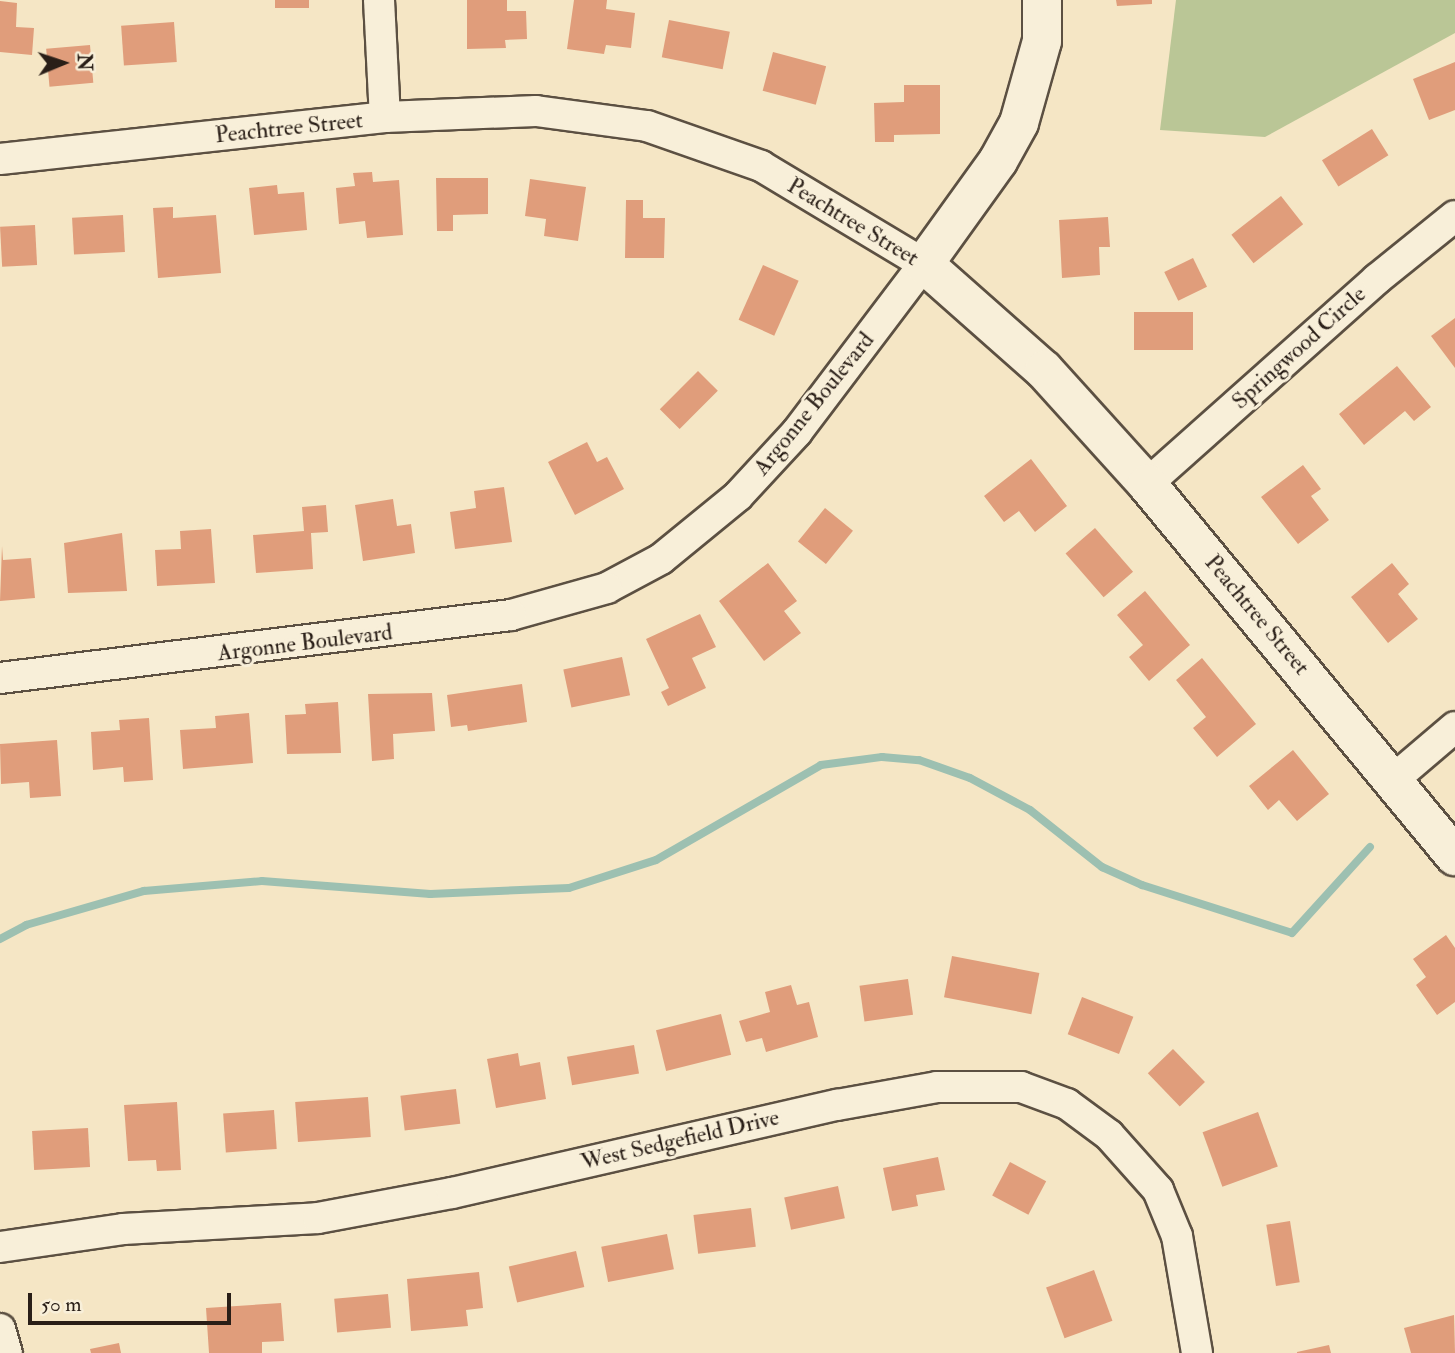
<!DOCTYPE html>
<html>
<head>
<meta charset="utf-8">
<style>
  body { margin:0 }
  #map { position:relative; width:1455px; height:1353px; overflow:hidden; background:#f5e6c5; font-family:"IM FELL Double Pica",serif }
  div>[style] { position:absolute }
  .green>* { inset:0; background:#bac696 }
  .stream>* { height:8px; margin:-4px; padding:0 4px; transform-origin:4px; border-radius:4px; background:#9dc0b1 }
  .building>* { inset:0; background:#e09d7b; transform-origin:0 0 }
  .roads { filter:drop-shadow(2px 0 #5c5042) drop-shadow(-2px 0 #5c5042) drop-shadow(0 2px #5c5042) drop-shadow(0 -2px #5c5042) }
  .street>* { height:30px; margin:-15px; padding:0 15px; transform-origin:15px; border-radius:15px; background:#f8efd9 }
  .secondary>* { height:38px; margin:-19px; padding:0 19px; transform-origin:19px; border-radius:19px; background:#f8efd9 }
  span { translate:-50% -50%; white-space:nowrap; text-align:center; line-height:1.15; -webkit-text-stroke:6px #f8efd9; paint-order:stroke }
  .street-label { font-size:23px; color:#291e17 }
  .north { position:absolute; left:28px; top:28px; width:70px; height:70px; -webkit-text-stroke:5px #f8efd9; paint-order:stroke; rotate:88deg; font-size:19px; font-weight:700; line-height:28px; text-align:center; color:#291e17 }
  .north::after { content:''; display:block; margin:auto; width:24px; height:32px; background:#291e17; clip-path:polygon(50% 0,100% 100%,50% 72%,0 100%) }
  .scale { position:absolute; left:28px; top:1293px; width:203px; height:32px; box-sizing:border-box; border:4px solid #291e17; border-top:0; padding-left:9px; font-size:21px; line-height:24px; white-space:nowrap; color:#291e17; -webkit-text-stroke:5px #f8efd9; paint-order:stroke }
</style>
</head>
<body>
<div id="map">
  <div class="green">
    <i style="clip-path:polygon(1176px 0,1455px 0,1455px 33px,1265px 137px,1160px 130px)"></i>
  </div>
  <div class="stream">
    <i style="left:0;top:939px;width:30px;rotate:-28deg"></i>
    <i style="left:26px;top:925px;width:123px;rotate:-16.1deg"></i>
    <i style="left:144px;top:891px;width:118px;rotate:-4.8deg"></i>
    <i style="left:262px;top:881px;width:169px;rotate:4.4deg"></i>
    <i style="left:430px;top:894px;width:139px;rotate:-2.5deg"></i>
    <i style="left:569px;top:888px;width:91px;rotate:-17.8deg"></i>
    <i style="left:656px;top:860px;width:190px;rotate:-29.9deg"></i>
    <i style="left:821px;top:765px;width:62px;rotate:-7.5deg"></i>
    <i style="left:882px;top:757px;width:37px;rotate:5deg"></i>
    <i style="left:919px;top:760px;width:54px;rotate:19.4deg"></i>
    <i style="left:970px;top:778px;width:68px;rotate:28.1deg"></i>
    <i style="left:1030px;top:810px;width:92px;rotate:38.4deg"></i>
    <i style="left:1102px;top:867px;width:44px;rotate:24.2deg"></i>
    <i style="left:1142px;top:885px;width:157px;rotate:17.7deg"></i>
    <i style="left:1292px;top:933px;width:116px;rotate:-47.8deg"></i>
  </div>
  <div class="building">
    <i style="left:275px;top:0;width:34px;height:8px"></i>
    <i style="clip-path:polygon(467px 0,507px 0,507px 11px,526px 11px,527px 39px,505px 40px,506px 48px,467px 49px)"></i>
    <i style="clip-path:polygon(574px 0,607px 0,606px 9px,635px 13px,631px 48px,606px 45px,604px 54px,567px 49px)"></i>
    <i style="clip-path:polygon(1116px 0,1152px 0,1152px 4px,1117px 6px)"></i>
    <i style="clip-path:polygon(0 1px,17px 3px,16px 27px,34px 28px,32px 55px,0 52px)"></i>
    <i style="left:669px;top:20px;width:62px;height:38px;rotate:11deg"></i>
    <i style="left:174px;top:22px;width:40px;height:53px;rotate:86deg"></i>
    <i style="left:90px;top:45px;width:38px;height:44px;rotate:85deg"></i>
    <i style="left:773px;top:52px;width:55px;height:40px;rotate:15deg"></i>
    <i style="clip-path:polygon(1455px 62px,1455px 110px,1429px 120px,1413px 79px)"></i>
    <i style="clip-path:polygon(904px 85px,940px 85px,940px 134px,894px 135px,894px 142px,875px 142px,874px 103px,904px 102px)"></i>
    <i style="left:1372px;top:129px;width:31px;height:59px;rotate:58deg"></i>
    <i style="clip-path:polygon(372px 172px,373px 182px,399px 180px,403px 235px,367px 238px,365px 221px,339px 224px,336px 188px,355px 186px,353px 173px)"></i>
    <i style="clip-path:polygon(436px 178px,488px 178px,488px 214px,453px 215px,453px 231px,437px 231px)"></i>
    <i style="clip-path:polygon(530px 179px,586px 187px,578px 241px,544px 236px,546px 219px,525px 216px)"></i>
    <i style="clip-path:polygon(277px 185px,278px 194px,304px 192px,307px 230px,254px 235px,249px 188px)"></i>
    <i style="left:1281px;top:196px;width:36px;height:63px;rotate:52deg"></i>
    <i style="clip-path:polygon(626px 200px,643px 200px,643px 218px,665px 218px,664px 258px,625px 258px)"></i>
    <i style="clip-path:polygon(173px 207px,173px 218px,216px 215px,221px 273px,158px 278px,153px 208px)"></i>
    <i style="left:123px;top:215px;width:37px;height:51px;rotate:87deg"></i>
    <i style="clip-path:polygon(1108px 217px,1110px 247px,1099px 247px,1100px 275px,1062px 278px,1059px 220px)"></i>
    <i style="left:35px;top:225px;width:40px;height:35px;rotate:87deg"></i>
    <i style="left:1193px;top:258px;width:32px;height:32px;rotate:64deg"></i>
    <i style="left:763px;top:265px;width:39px;height:60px;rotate:24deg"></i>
    <i style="left:1134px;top:312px;width:59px;height:38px"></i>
    <i style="clip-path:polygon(1455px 318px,1455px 368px,1431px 336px)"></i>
    <i style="clip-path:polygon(1397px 366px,1431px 407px,1414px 421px,1405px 411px,1364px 445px,1339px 414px)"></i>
    <i style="left:698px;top:371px;width:28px;height:54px;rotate:45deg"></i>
    <i style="clip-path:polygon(587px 442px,597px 462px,607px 457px,624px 489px,575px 515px,548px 462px)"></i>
    <i style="clip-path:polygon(1031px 459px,1067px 506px,1035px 532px,1019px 511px,1004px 522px,984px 496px)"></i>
    <i style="clip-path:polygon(1303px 465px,1321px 489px,1311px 496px,1329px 520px,1298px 544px,1261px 497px)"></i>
    <i style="clip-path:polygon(504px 487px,512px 542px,455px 549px,450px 512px,476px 508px,474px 491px)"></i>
    <i style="clip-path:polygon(393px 499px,397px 526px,411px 524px,415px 553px,363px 561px,355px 505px)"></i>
    <i style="clip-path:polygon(326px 505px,328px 532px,311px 533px,313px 569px,256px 573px,253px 535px,304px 531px,302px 507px)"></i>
    <i style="left:825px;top:508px;width:36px;height:43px;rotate:39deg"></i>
    <i style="left:1095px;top:528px;width:58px;height:39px;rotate:49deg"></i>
    <i style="clip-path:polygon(211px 529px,215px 583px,157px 586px,155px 550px,181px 549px,180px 531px)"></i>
    <i style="clip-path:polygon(122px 533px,127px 591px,68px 593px,64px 543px)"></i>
    <i style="clip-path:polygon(2px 546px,3px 560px,31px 558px,35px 598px,0 601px)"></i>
    <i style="clip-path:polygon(768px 563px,797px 601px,784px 611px,801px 633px,764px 661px,719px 601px)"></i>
    <i style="clip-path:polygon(1392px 563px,1409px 584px,1398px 594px,1418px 619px,1388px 643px,1351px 597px)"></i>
    <i style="clip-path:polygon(1145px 591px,1190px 645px,1149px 681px,1129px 657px,1143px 645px,1117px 615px)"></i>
    <i style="clip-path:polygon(700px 614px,716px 647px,692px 658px,706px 688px,668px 706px,661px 692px,669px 688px,646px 639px)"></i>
    <i style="left:622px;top:657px;width:39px;height:60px;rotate:78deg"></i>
    <i style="clip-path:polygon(1202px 658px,1256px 724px,1217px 757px,1193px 728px,1206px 717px,1176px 680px)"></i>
    <i style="clip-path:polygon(522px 684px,527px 722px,468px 731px,467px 725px,451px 727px,447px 695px)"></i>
    <i style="clip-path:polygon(432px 693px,435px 731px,393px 734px,394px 759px,372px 761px,368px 694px)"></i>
    <i style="clip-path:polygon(338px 702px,341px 753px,287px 754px,285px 715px,306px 714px,305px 704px)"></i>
    <i style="clip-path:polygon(249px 713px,253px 763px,183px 769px,180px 730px,216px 728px,215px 716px)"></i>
    <i style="clip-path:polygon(149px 718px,153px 780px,124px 782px,123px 767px,93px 770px,91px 732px,120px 730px,119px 720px)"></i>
    <i style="clip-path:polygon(57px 740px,61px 796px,30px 798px,29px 782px,1px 784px,0 744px)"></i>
    <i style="clip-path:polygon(1293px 750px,1329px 794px,1297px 821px,1279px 800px,1268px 810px,1249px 786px)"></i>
    <i style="clip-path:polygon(1446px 935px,1455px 948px,1455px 1002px,1437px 1015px,1416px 985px,1426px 977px,1413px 959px)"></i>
    <i style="left:952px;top:956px;width:89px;height:42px;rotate:11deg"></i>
    <i style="left:908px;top:979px;width:36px;height:49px;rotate:82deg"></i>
    <i style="clip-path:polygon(791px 985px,797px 1005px,809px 1002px,818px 1037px,766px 1052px,762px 1038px,746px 1042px,739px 1021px,770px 1012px,765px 992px)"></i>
    <i style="left:1082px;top:997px;width:55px;height:40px;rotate:21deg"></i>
    <i style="left:721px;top:1014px;width:42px;height:67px;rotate:76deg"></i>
    <i style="left:634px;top:1045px;width:29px;height:68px;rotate:80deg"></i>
    <i style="left:1173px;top:1049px;width:46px;height:35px;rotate:46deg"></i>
    <i style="clip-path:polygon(518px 1053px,520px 1066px,540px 1062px,546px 1099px,496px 1108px,487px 1059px)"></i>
    <i style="left:456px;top:1089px;width:35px;height:56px;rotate:83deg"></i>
    <i style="left:368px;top:1097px;width:40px;height:73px;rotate:86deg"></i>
    <i style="clip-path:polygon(177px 1102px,181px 1170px,157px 1171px,156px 1160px,128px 1161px,124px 1105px)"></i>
    <i style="left:274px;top:1110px;width:39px;height:51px;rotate:86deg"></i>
    <i style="left:1258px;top:1112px;width:58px;height:59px;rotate:70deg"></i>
    <i style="left:88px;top:1128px;width:39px;height:56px;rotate:87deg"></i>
    <i style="clip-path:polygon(938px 1157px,945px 1190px,916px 1195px,918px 1206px,892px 1211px,883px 1168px)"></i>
    <i style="left:1010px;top:1162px;width:41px;height:38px;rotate:28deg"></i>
    <i style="left:838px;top:1186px;width:33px;height:55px;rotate:78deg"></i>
    <i style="left:751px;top:1208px;width:39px;height:58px;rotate:83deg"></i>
    <i style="left:1290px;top:1221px;width:62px;height:24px;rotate:81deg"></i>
    <i style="left:667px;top:1234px;width:36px;height:67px;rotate:79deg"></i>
    <i style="left:576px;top:1251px;width:37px;height:69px;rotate:77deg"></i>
    <i style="left:1094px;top:1270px;width:54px;height:51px;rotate:70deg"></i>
    <i style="clip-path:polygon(479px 1272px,483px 1308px,466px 1310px,468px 1326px,411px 1331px,407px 1279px)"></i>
    <i style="left:388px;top:1294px;width:34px;height:54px;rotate:85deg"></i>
    <i style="clip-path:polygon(281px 1303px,284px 1341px,262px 1342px,262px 1353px,209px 1353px,206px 1308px)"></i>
    <i style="clip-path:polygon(1454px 1315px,1455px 1353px,1411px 1353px,1404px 1328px)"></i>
    <i style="clip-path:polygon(119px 1343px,121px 1353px,91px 1353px,90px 1349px)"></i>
    <i style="clip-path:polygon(1329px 1345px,1331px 1353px,1297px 1353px,1297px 1352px)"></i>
  </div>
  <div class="roads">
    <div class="street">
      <i style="left:379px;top:0;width:117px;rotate:87.1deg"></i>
      <i style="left:0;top:159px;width:387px;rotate:-6.2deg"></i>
      <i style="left:385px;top:117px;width:151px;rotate:-2.3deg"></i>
      <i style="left:536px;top:111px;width:112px;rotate:7.7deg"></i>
      <i style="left:647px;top:126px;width:121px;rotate:19.3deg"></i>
      <i style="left:761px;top:166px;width:190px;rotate:31deg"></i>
      <i style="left:924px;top:264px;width:211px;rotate:127.1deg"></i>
      <i style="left:797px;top:432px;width:87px;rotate:132.7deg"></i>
      <i style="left:738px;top:496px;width:99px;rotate:140.7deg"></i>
      <i style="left:661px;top:559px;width:61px;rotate:151.8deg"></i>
      <i style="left:607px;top:588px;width:100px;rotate:164.3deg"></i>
      <i style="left:511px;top:615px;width:515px;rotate:172.97deg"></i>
      <i style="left:1147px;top:484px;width:308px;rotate:-41.7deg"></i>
      <i style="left:1377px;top:279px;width:100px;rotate:-38.9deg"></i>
      <i style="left:1394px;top:779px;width:80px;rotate:-40.4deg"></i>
      <i style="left:0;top:1247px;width:124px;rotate:-8.3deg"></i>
      <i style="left:123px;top:1229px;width:195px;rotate:-3.2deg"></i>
      <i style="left:318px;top:1218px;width:136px;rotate:-10.6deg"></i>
      <i style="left:452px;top:1193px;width:395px;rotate:-12.9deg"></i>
      <i style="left:837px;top:1105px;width:102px;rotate:-10.2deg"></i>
      <i style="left:937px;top:1087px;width:84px"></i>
      <i style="left:1021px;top:1087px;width:49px;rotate:20.3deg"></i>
      <i style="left:1067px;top:1104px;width:52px;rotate:36.4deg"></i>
      <i style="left:1109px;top:1135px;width:74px;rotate:48.3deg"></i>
      <i style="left:1158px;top:1190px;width:50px;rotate:67.6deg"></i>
      <i style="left:1177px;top:1236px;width:119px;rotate:80.3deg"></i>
      <i style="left:0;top:1329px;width:25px;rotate:74deg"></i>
    </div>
    <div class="secondary">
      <i style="left:1042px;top:0;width:41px;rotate:90deg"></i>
      <i style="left:1042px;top:41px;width:85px;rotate:105.7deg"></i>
      <i style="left:1019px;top:123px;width:43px;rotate:118.9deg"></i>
      <i style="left:998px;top:161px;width:127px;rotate:125.7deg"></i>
      <i style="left:924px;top:264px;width:160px;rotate:41.5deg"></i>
      <i style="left:1044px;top:370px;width:154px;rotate:47.9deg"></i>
      <i style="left:1147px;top:484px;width:483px;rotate:50.4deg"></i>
    </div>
  </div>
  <div class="street-label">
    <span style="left:289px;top:128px;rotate:-6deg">Peachtree Street</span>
    <span style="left:853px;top:222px;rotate:31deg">Peachtree Street</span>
    <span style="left:1299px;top:348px;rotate:-42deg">Springwood Circle</span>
    <span style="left:814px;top:404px;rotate:-51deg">Argonne Boulevard</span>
    <span style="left:1257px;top:615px;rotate:50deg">Peachtree Street</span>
    <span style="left:305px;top:643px;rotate:-7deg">Argonne Boulevard</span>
    <span style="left:680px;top:1140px;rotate:-13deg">West Sedgefield Drive</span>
  </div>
  <div class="north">N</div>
  <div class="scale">50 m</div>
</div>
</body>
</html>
